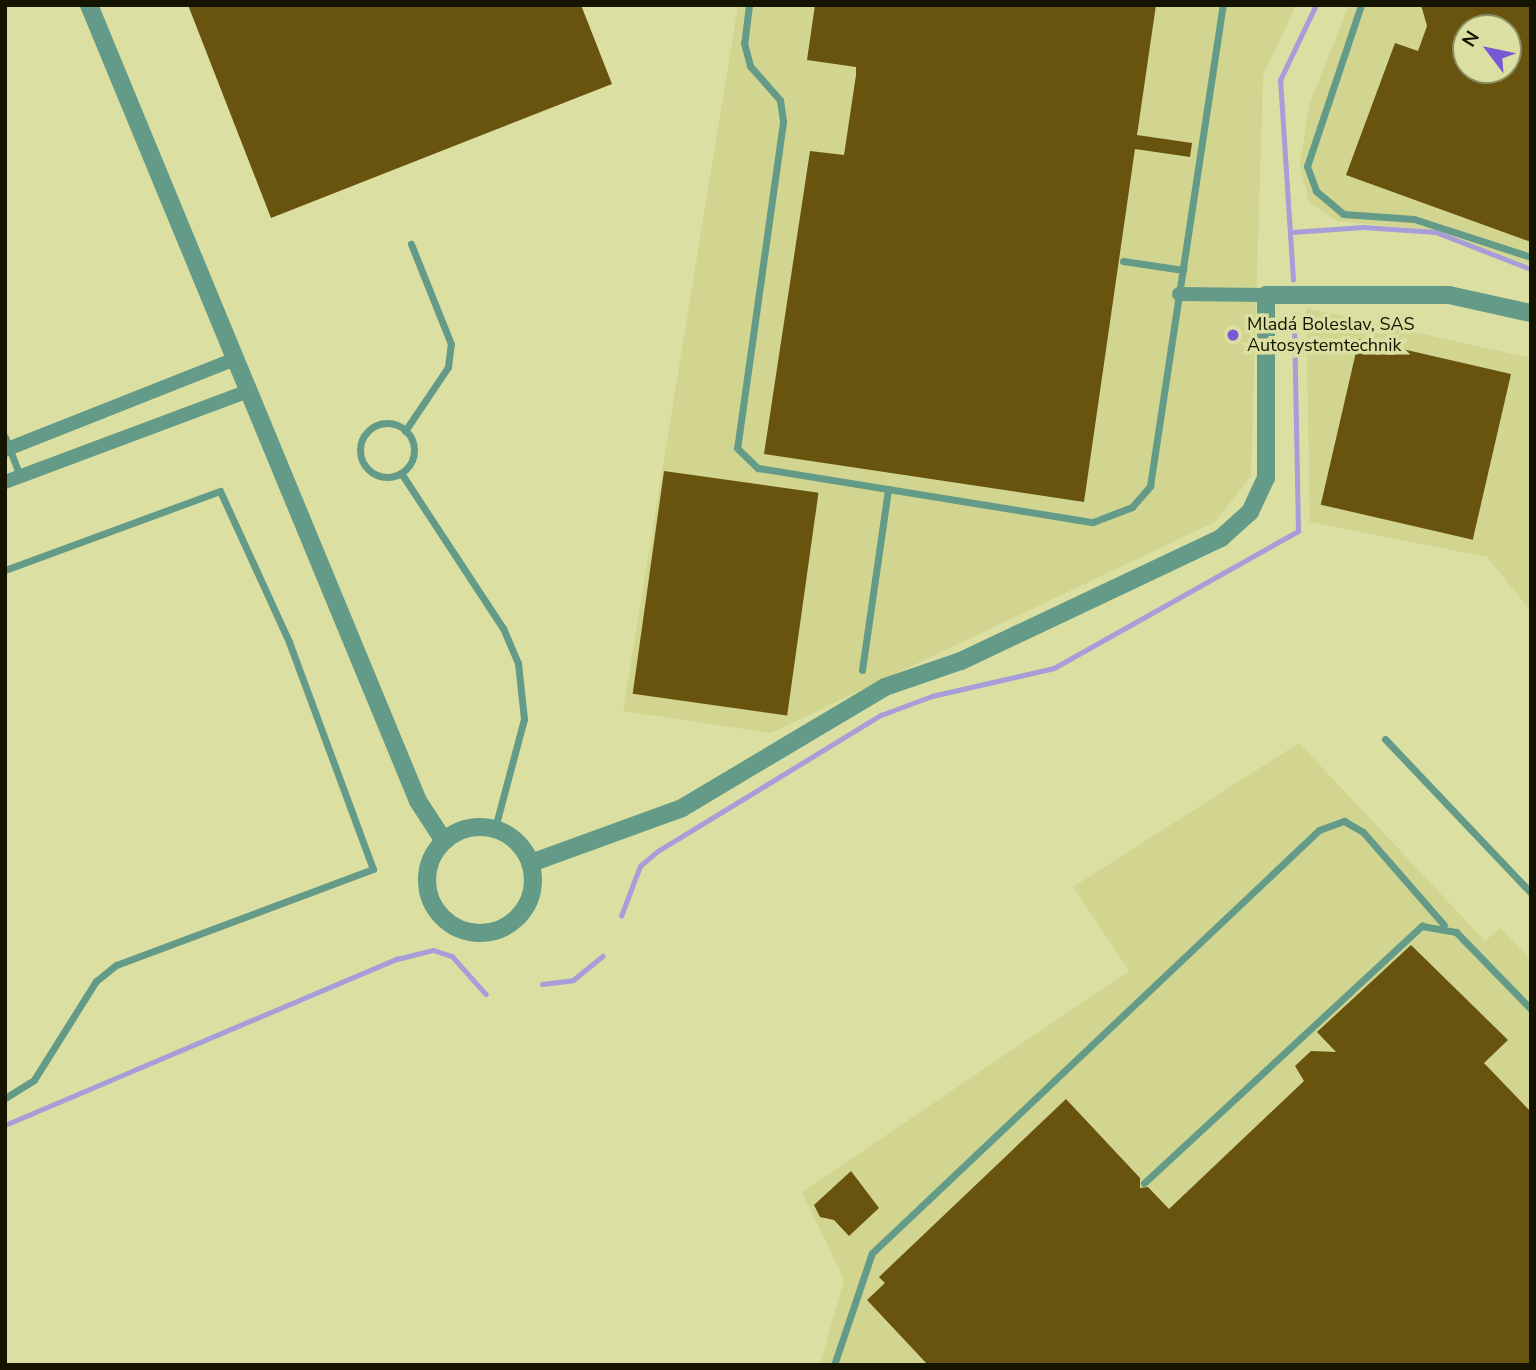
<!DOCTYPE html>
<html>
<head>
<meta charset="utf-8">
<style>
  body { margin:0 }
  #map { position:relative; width:1536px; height:1370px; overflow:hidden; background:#dbdfa1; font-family:"Nunito Sans",sans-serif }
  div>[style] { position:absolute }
  .built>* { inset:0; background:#d1d58f }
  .stream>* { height:4.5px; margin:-2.25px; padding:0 2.25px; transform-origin:2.25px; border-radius:2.25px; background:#a69dd9 }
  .building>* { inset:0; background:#68540f; transform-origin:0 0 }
  .service>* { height:7px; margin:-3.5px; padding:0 3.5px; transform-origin:3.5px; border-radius:3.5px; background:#639b88 }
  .service>.ring { margin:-3.5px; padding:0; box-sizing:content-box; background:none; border:7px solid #639b88; border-radius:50% }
  .minor>* { height:14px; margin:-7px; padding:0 7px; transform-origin:7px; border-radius:7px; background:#639b88 }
  .tertiary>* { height:18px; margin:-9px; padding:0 9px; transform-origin:9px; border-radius:9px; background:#639b88 }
  .tertiary>.ring { margin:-9px; padding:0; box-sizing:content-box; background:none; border:18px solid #639b88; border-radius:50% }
  .dots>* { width:19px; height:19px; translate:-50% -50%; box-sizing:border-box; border:4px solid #dbdfa1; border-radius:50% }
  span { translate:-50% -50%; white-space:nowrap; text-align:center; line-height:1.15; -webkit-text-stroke:7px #dbdfa1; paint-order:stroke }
  .poi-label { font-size:18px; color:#141400 }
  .left { translate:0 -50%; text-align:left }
  .frame { position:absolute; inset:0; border:7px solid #141400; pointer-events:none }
  .north { position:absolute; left:1452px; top:14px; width:70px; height:70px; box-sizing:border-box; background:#dbdfa1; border:2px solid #8b8e61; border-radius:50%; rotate:302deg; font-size:19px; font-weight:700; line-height:28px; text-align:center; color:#141400 }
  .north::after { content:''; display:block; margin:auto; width:24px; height:32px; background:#7859d3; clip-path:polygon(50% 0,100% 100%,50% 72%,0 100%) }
</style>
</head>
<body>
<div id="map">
  <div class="built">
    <i style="clip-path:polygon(738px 5px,1296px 5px,1263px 76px,1251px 476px,1215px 522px,771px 733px,623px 711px)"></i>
    <i style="clip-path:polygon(evenodd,1349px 5px,1531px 5px,1531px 265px,1432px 230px,1337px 221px,1309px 202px,1300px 165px,1309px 105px,1349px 5px,1466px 28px,1508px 28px,1508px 70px,1466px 70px,1466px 28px)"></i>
    <i style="clip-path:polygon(1306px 308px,1531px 358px,1531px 611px,1487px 557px,1310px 522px)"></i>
    <i style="clip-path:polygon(1299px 743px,1485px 941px,1500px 928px,1531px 960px,1531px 1365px,820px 1365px,844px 1279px,802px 1192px,1129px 971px,1073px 887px)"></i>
  </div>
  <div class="stream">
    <i style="left:1292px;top:232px;width:71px;rotate:-4deg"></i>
    <i style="left:1363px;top:227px;width:73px;rotate:3.9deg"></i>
    <i style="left:1436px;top:232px;width:102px;rotate:21.3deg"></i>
    <i style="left:1293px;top:280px;width:200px;rotate:-93.7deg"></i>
    <i style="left:1280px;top:80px;width:83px;rotate:-64.4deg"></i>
    <i style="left:621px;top:916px;width:53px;rotate:-69.2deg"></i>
    <i style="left:640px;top:866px;width:23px;rotate:-40deg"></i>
    <i style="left:658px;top:851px;width:261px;rotate:-31.4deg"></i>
    <i style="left:881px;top:715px;width:54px;rotate:-20.4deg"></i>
    <i style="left:932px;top:696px;width:125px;rotate:-12.9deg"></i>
    <i style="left:1054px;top:668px;width:280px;rotate:-29.3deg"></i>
    <i style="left:1298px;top:531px;width:216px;rotate:-91.1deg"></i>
    <i style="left:542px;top:984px;width:31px;rotate:-7deg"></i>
    <i style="left:573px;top:980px;width:38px;rotate:-39deg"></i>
    <i style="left:5px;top:1125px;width:426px;rotate:-23deg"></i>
    <i style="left:397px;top:959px;width:37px;rotate:-14deg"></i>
    <i style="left:433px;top:950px;width:20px;rotate:18deg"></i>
    <i style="left:452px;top:956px;width:51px;rotate:48.2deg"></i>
  </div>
  <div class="building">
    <i style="clip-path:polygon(188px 5px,581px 5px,612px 84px,271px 218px)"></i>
    <i style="clip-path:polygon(815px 5px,1156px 5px,1137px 135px,1192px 143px,1190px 157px,1135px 149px,1084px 502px,764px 454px,810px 151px,844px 155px,856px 75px,856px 67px,807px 60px)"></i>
    <i style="clip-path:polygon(evenodd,1421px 5px,1531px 5px,1531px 242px,1346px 175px,1395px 43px,1418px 51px,1427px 26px,1421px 5px,1466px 28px,1508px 28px,1508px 70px,1466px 70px,1466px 28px)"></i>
    <i style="left:1359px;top:339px;width:156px;height:170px;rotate:13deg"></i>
    <i style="left:664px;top:471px;width:156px;height:225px;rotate:8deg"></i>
    <i style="clip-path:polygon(1411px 945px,1508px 1040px,1484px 1063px,1531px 1112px,1531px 1365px,928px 1365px,867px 1300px,885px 1283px,879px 1277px,1066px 1099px,1140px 1178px,1140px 1188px,1148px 1187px,1169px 1209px,1304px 1081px,1295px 1066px,1311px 1051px,1336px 1052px,1317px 1032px)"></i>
    <i style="clip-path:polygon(851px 1171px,879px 1208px,849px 1236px,834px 1220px,820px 1217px,814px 1205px)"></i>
  </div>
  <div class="service">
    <i style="left:749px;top:5px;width:38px;rotate:97deg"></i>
    <i style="left:744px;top:43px;width:24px;rotate:75deg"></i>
    <i style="left:750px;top:66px;width:45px;rotate:48.6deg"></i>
    <i style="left:780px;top:100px;width:22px;rotate:82deg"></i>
    <i style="left:783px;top:122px;width:329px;rotate:98deg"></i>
    <i style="left:737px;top:448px;width:29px;rotate:44deg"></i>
    <i style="left:758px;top:468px;width:339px;rotate:9.2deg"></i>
    <i style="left:1093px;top:522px;width:42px;rotate:-21deg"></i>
    <i style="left:1132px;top:507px;width:28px;rotate:-49deg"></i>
    <i style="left:1150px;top:486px;width:487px;rotate:-81.4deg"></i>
    <i style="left:1361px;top:5px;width:170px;rotate:108.5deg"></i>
    <i style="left:1307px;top:166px;width:27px;rotate:70deg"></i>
    <i style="left:1316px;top:191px;width:35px;rotate:40deg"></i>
    <i style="left:1343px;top:214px;width:71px;rotate:4deg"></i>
    <i style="left:1414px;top:219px;width:123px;rotate:18deg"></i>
    <i style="left:1123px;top:261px;width:61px;rotate:8.5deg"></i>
    <i class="ring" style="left:360px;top:423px;width:47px;height:47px"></i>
    <i style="left:405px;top:431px;width:77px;rotate:-56.1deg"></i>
    <i style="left:448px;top:367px;width:23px;rotate:-83deg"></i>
    <i style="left:451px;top:344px;width:108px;rotate:-111.8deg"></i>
    <i style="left:5px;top:437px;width:42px;rotate:69deg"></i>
    <i style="left:401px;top:473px;width:186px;rotate:56.7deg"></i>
    <i style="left:503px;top:628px;width:38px;rotate:67deg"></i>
    <i style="left:518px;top:663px;width:56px;rotate:83.9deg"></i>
    <i style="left:524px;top:719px;width:113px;rotate:104.9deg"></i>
    <i style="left:5px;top:570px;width:229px;rotate:-20.2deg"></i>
    <i style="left:220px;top:491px;width:166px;rotate:65.4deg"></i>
    <i style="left:289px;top:642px;width:242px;rotate:69.7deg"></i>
    <i style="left:373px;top:869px;width:274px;rotate:159.5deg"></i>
    <i style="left:116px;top:965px;width:26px;rotate:141deg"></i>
    <i style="left:96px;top:981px;width:117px;rotate:122.1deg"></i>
    <i style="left:34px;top:1080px;width:34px;rotate:148deg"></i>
    <i style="left:862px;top:670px;width:183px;rotate:-81.8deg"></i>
    <i style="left:1385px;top:739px;width:212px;rotate:46.5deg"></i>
    <i style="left:1144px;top:1183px;width:379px;rotate:-42.8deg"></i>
    <i style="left:1422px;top:926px;width:35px;rotate:10deg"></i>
    <i style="left:1456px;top:932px;width:107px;rotate:45.8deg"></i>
    <i style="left:834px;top:1365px;width:118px;rotate:-71.3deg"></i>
    <i style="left:872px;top:1253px;width:615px;rotate:-43.42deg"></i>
    <i style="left:1319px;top:830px;width:27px;rotate:-20deg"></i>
    <i style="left:1344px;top:821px;width:22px;rotate:30deg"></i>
    <i style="left:1363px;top:832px;width:123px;rotate:48.9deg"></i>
  </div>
  <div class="minor">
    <i style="left:1179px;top:294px;width:87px;rotate:0.7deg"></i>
    <i style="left:5px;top:450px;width:244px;rotate:-21.6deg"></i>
    <i style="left:5px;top:482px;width:257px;rotate:-20.5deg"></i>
  </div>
  <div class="tertiary">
    <i style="left:89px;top:5px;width:861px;rotate:67.54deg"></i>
    <i style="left:418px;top:801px;width:48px;rotate:57deg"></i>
    <i class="ring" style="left:427px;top:827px;width:88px;height:88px"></i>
    <i style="left:531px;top:863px;width:161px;rotate:-20deg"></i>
    <i style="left:682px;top:808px;width:236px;rotate:-30.8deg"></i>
    <i style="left:885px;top:687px;width:80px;rotate:-18.9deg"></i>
    <i style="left:961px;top:661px;width:288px;rotate:-25.3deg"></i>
    <i style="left:1221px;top:538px;width:39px;rotate:-42deg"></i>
    <i style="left:1250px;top:512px;width:38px;rotate:-65deg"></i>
    <i style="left:1266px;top:478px;width:183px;rotate:-90deg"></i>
    <i style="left:1266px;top:295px;width:183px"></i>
    <i style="left:1449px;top:295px;width:84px;rotate:12.4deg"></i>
  </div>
  <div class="dots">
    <i style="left:1233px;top:335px;background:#7859d3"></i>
  </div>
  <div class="poi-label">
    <span class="left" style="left:1247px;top:335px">Mladá Boleslav, SAS<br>Autosystemtechnik</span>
  </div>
  <div class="frame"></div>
  <div class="north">N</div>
</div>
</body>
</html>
